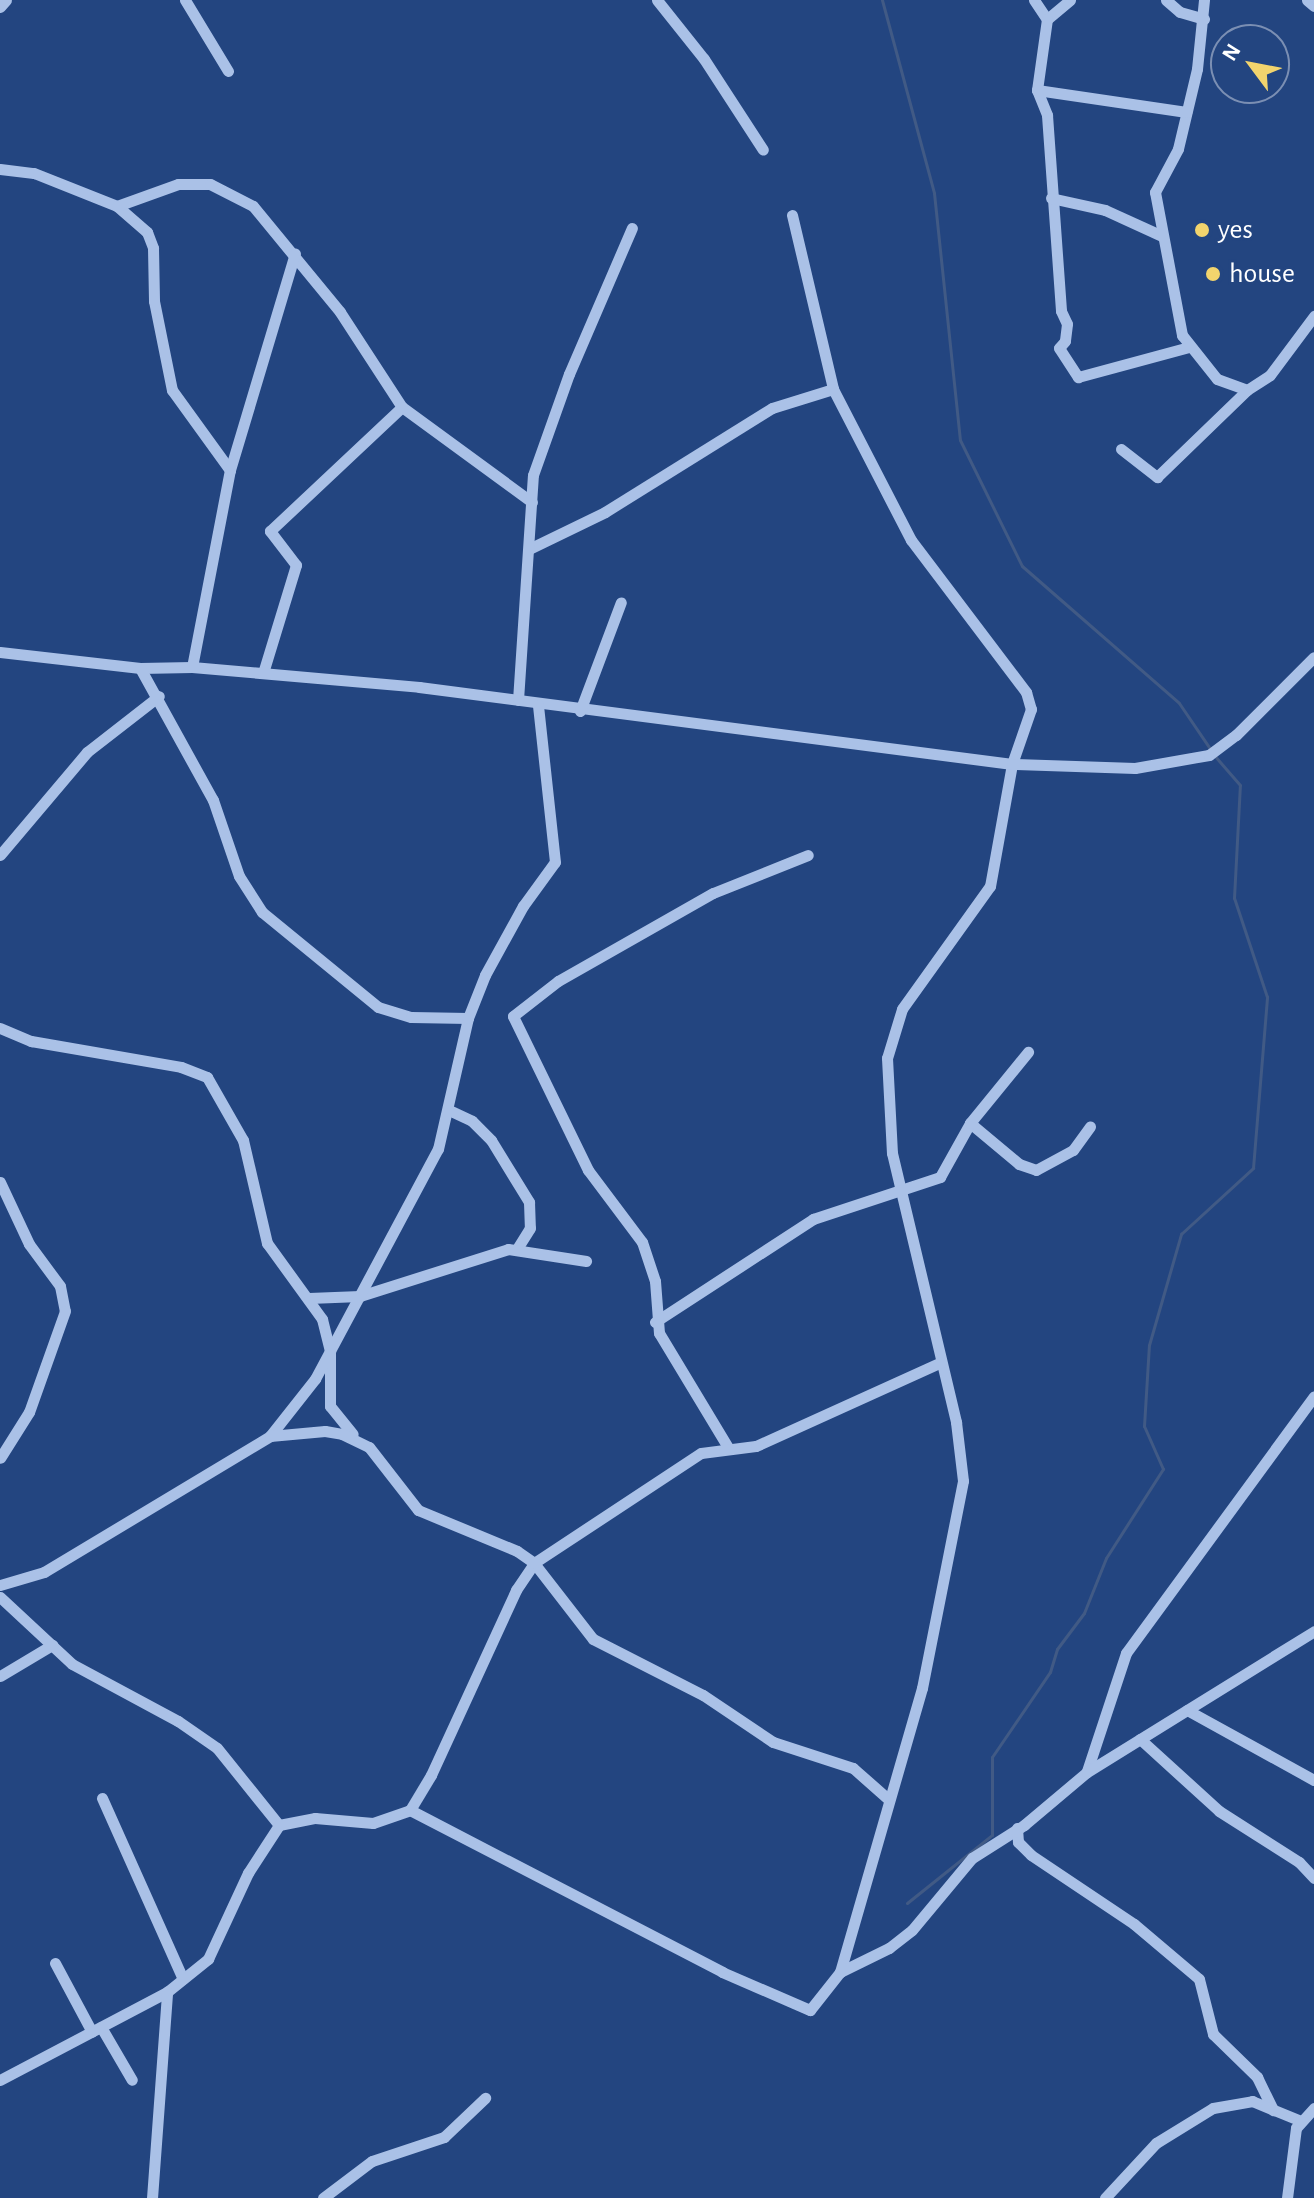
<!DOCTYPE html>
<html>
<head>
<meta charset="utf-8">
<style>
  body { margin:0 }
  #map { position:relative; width:1314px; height:2198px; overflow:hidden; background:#234580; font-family:"Alegreya Sans",sans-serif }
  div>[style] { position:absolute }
  .stream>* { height:3px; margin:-1.5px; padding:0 1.5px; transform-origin:1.5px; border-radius:1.5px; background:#415a85 }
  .minor>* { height:11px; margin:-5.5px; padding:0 5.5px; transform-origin:5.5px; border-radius:5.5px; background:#aac1e7 }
  .dots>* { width:22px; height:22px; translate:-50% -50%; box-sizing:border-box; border:4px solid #234580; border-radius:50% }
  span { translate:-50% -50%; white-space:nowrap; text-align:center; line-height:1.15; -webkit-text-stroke:6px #234580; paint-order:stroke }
  .poi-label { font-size:28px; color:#fff }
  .left { translate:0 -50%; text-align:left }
  .north { position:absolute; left:1210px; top:24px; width:80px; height:80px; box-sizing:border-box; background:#234580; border:2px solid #7b8fb3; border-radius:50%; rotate:302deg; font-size:22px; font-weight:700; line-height:32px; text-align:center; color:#fff }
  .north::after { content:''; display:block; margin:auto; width:28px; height:36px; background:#f2d46d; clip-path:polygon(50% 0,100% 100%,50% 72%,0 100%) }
</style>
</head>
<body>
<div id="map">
  <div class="stream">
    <i style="left:882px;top:0;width:200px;rotate:74.9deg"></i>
    <i style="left:934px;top:193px;width:248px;rotate:84deg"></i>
    <i style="left:960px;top:440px;width:140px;rotate:63.8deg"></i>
    <i style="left:1022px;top:566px;width:208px;rotate:41.1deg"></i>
    <i style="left:1179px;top:703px;width:57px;rotate:55.8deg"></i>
    <i style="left:907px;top:1903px;width:109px;rotate:-38.7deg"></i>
    <i style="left:992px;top:1835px;width:78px;rotate:-90deg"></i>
    <i style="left:992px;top:1757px;width:103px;rotate:-55.7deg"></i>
    <i style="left:1050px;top:1672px;width:24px;rotate:-73deg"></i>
    <i style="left:1057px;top:1649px;width:45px;rotate:-53.1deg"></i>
    <i style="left:1084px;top:1613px;width:59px;rotate:-68.2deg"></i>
    <i style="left:1106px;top:1558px;width:106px;rotate:-57.4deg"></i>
    <i style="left:1163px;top:1469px;width:47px;rotate:-113.8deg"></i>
    <i style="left:1144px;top:1426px;width:81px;rotate:-86.5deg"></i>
    <i style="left:1149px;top:1345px;width:116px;rotate:-73.9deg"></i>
    <i style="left:1181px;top:1234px;width:98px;rotate:-42.5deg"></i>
    <i style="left:1253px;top:1168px;width:172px;rotate:-85.3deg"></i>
    <i style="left:1267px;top:997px;width:104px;rotate:-108.4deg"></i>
    <i style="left:1234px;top:898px;width:113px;rotate:-87deg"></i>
    <i style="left:1240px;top:785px;width:38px;rotate:-131deg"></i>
  </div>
  <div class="minor">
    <i style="left:185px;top:0;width:83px;rotate:58.8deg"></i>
    <i style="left:657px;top:0;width:75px;rotate:51.5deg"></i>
    <i style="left:704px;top:59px;width:108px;rotate:57deg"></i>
    <i style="left:1034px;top:0;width:23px;rotate:56deg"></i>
    <i style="left:1070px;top:0;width:30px;rotate:140deg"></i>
    <i style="left:1047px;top:19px;width:72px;rotate:98deg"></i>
    <i style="left:1037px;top:90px;width:27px;rotate:68deg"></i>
    <i style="left:1047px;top:115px;width:196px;rotate:85.9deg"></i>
    <i style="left:1061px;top:311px;width:14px;rotate:65deg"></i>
    <i style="left:1067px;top:324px;width:17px;rotate:97deg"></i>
    <i style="left:1065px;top:341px;width:9px;rotate:131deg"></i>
    <i style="left:1059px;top:348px;width:35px;rotate:57deg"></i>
    <i style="left:1078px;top:377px;width:115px;rotate:-15.1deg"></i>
    <i style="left:1166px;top:0;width:18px;rotate:41deg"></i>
    <i style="left:1180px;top:12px;width:25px;rotate:16deg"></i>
    <i style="left:1204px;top:0;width:69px;rotate:95.8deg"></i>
    <i style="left:1197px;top:69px;width:82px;rotate:103.4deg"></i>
    <i style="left:1178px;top:149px;width:49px;rotate:118.1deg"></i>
    <i style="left:1155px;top:192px;width:146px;rotate:79.3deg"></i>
    <i style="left:1182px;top:335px;width:56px;rotate:51.5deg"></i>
    <i style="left:1217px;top:379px;width:32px;rotate:20deg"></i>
    <i style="left:1247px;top:390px;width:27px;rotate:-33deg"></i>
    <i style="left:1270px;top:375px;width:74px;rotate:-53.3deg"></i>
    <i style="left:1307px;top:0;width:9px;rotate:41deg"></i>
    <i style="left:0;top:7px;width:9px;rotate:-49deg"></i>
    <i style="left:1037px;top:90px;width:151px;rotate:8.4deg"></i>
    <i style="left:0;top:169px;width:34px;rotate:7deg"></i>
    <i style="left:34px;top:173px;width:89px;rotate:21.7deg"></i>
    <i style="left:117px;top:206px;width:40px;rotate:41deg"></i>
    <i style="left:147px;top:232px;width:17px;rotate:69deg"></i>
    <i style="left:153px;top:248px;width:53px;rotate:88.9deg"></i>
    <i style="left:154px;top:301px;width:91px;rotate:78.6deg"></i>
    <i style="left:172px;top:390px;width:99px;rotate:54.1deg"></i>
    <i style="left:1051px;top:198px;width:55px;rotate:12.5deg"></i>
    <i style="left:1105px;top:210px;width:63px;rotate:24.5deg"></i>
    <i style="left:117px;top:206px;width:65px;rotate:-19.8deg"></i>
    <i style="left:178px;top:184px;width:32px"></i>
    <i style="left:210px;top:184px;width:48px;rotate:27.1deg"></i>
    <i style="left:253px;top:206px;width:137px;rotate:50.6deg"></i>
    <i style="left:340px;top:312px;width:113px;rotate:56.9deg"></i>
    <i style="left:402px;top:407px;width:161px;rotate:36.2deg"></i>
    <i style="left:792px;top:215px;width:179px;rotate:76.7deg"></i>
    <i style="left:833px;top:389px;width:170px;rotate:62.7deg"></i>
    <i style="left:911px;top:540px;width:191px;rotate:52.9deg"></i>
    <i style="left:1026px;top:692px;width:18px;rotate:74deg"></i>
    <i style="left:1031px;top:709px;width:58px;rotate:109.1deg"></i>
    <i style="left:1012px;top:764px;width:124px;rotate:100.2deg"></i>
    <i style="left:990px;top:886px;width:151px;rotate:125.6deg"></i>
    <i style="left:902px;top:1009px;width:51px;rotate:107deg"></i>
    <i style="left:887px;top:1058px;width:95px;rotate:87deg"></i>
    <i style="left:892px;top:1153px;width:277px;rotate:76.6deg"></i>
    <i style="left:956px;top:1422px;width:59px;rotate:83.2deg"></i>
    <i style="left:963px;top:1481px;width:211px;rotate:101.2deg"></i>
    <i style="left:922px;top:1688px;width:296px;rotate:106.1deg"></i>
    <i style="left:1121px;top:449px;width:46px;rotate:37.9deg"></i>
    <i style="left:1157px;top:477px;width:125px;rotate:-44deg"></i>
    <i style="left:531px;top:548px;width:82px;rotate:-25.9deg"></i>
    <i style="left:605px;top:512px;width:197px;rotate:-31.9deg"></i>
    <i style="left:772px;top:408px;width:64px;rotate:-17.3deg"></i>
    <i style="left:0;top:652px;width:141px;rotate:6.5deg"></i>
    <i style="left:140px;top:668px;width:52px;rotate:-1.1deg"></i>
    <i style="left:192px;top:667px;width:228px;rotate:5deg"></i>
    <i style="left:419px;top:687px;width:598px;rotate:7.4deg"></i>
    <i style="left:1012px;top:764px;width:123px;rotate:1.9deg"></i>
    <i style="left:1135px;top:768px;width:75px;rotate:-10deg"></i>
    <i style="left:1209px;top:755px;width:34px;rotate:-37deg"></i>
    <i style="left:1236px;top:735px;width:110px;rotate:-45deg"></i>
    <i style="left:192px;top:667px;width:201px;rotate:-79.1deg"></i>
    <i style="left:230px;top:470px;width:226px;rotate:-73.3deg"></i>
    <i style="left:140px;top:668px;width:151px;rotate:61.1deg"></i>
    <i style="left:213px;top:800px;width:80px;rotate:71.1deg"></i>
    <i style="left:239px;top:876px;width:43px;rotate:57.4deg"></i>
    <i style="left:262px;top:912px;width:150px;rotate:39.3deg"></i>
    <i style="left:378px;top:1007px;width:34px;rotate:17deg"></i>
    <i style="left:411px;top:1017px;width:57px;rotate:1deg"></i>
    <i style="left:263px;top:673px;width:113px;rotate:-73deg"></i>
    <i style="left:296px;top:565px;width:43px;rotate:-127.4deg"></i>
    <i style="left:270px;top:531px;width:181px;rotate:-43.2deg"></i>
    <i style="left:518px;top:700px;width:225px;rotate:-86.2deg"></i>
    <i style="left:533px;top:475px;width:107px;rotate:-70.4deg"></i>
    <i style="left:569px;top:374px;width:159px;rotate:-66.7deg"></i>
    <i style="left:580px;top:711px;width:116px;rotate:-69.4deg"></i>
    <i style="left:0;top:855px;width:135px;rotate:-49.8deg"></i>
    <i style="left:87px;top:752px;width:91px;rotate:-37.9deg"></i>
    <i style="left:0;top:1028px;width:34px;rotate:23deg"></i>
    <i style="left:31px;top:1041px;width:152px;rotate:9.8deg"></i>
    <i style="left:181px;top:1067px;width:28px;rotate:21deg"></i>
    <i style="left:207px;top:1077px;width:73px;rotate:60.3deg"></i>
    <i style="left:243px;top:1140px;width:106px;rotate:76.9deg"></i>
    <i style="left:267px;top:1243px;width:94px;rotate:54.1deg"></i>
    <i style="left:322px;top:1319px;width:34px;rotate:76deg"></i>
    <i style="left:330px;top:1352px;width:54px;rotate:90deg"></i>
    <i style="left:330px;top:1406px;width:36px;rotate:51deg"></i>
    <i style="left:451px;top:1111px;width:23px;rotate:25deg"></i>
    <i style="left:472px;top:1121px;width:27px;rotate:45deg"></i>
    <i style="left:491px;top:1140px;width:73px;rotate:58.5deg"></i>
    <i style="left:529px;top:1202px;width:26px;rotate:88deg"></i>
    <i style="left:530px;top:1228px;width:25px;rotate:122deg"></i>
    <i style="left:970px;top:1123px;width:64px;rotate:39.9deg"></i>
    <i style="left:1019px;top:1164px;width:18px;rotate:19deg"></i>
    <i style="left:1036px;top:1170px;width:42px;rotate:-28.4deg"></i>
    <i style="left:1073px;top:1150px;width:29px;rotate:-54deg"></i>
    <i style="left:0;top:1182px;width:68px;rotate:64.9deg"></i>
    <i style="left:29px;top:1244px;width:52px;rotate:53.6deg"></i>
    <i style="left:60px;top:1286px;width:25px;rotate:79deg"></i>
    <i style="left:65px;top:1311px;width:107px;rotate:109.6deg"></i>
    <i style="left:29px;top:1412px;width:54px;rotate:122.2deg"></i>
    <i style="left:309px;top:1298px;width:51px;rotate:-2.2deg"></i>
    <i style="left:360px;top:1296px;width:155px;rotate:-17.6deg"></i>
    <i style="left:508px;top:1249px;width:79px;rotate:8.7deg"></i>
    <i style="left:655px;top:1322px;width:189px;rotate:-33.1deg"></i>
    <i style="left:813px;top:1219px;width:134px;rotate:-18.3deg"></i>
    <i style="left:940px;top:1177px;width:62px;rotate:-60.9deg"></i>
    <i style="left:970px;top:1123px;width:92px;rotate:-50.8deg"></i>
    <i style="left:270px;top:1436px;width:73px;rotate:-51.7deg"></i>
    <i style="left:315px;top:1379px;width:261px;rotate:-61.9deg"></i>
    <i style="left:438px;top:1149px;width:134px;rotate:-77.1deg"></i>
    <i style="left:468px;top:1018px;width:46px;rotate:-68.4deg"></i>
    <i style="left:485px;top:975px;width:79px;rotate:-61.2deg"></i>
    <i style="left:523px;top:906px;width:54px;rotate:-54deg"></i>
    <i style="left:555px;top:862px;width:158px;rotate:-96.2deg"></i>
    <i style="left:729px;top:1449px;width:135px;rotate:-121.1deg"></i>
    <i style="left:659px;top:1333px;width:52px;rotate:-94.4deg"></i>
    <i style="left:655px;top:1281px;width:41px;rotate:-108.4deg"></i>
    <i style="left:642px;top:1242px;width:90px;rotate:-126.9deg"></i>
    <i style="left:588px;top:1170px;width:171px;rotate:-116deg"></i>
    <i style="left:513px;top:1016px;width:57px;rotate:-37.9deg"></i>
    <i style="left:558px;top:981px;width:178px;rotate:-29.6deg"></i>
    <i style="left:713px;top:893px;width:102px;rotate:-21.8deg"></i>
    <i style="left:0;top:1585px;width:46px;rotate:-16.5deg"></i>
    <i style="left:44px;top:1572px;width:264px;rotate:-31deg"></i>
    <i style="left:270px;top:1436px;width:55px;rotate:-5.2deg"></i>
    <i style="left:325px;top:1431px;width:17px;rotate:10deg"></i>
    <i style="left:342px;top:1434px;width:30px;rotate:26deg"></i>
    <i style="left:369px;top:1447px;width:80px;rotate:52.1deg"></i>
    <i style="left:418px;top:1510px;width:107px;rotate:22.5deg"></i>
    <i style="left:517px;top:1551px;width:21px;rotate:35deg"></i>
    <i style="left:534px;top:1563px;width:96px;rotate:52.2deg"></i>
    <i style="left:593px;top:1639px;width:123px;rotate:27deg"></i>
    <i style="left:703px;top:1695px;width:84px;rotate:33.9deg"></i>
    <i style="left:773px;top:1742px;width:84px;rotate:18deg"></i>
    <i style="left:853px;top:1768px;width:47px;rotate:41.5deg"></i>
    <i style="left:0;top:1597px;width:98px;rotate:42.9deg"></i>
    <i style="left:72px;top:1664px;width:120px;rotate:28.3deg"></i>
    <i style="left:178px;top:1721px;width:47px;rotate:34.7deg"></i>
    <i style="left:217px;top:1748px;width:99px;rotate:51.2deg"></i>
    <i style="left:0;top:1676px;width:61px;rotate:-30.8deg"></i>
    <i style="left:1187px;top:1710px;width:145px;rotate:28.9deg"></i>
    <i style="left:1140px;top:1739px;width:107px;rotate:42.3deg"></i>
    <i style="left:1219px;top:1811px;width:95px;rotate:32.5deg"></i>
    <i style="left:1299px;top:1862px;width:22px;rotate:47deg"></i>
    <i style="left:1087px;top:1771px;width:124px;rotate:-71.7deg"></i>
    <i style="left:1126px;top:1653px;width:318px;rotate:-53.8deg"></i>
    <i style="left:102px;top:1798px;width:198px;rotate:65.9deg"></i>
    <i style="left:410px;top:1810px;width:352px;rotate:27.4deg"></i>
    <i style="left:722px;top:1972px;width:96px;rotate:23.4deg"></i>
    <i style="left:810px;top:2010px;width:48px;rotate:-51.7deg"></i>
    <i style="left:840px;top:1972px;width:55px;rotate:-26.1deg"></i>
    <i style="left:889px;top:1948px;width:29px;rotate:-38deg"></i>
    <i style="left:912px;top:1930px;width:94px;rotate:-50.2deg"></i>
    <i style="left:972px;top:1858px;width:62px;rotate:-32.4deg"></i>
    <i style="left:1024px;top:1825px;width:82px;rotate:-40.1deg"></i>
    <i style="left:1087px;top:1772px;width:267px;rotate:-31.8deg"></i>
    <i style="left:1017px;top:1828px;width:14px;rotate:86deg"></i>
    <i style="left:1018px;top:1842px;width:18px;rotate:45deg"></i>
    <i style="left:1031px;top:1855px;width:124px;rotate:33.8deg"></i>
    <i style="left:1134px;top:1924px;width:85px;rotate:40.2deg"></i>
    <i style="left:1199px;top:1979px;width:57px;rotate:75.7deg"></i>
    <i style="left:1213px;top:2034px;width:62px;rotate:44.3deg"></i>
    <i style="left:1257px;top:2077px;width:37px;rotate:64deg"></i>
    <i style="left:55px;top:1963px;width:78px;rotate:61.8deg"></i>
    <i style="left:101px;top:2027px;width:61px;rotate:59.7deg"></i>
    <i style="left:0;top:2080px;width:189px;rotate:-27.8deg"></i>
    <i style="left:167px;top:1992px;width:53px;rotate:-38.8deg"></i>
    <i style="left:208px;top:1959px;width:95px;rotate:-65.1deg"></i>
    <i style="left:248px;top:1873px;width:57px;rotate:-57.1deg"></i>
    <i style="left:279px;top:1825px;width:37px;rotate:-11deg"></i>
    <i style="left:315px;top:1818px;width:58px;rotate:4.9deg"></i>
    <i style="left:373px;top:1823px;width:39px;rotate:-19deg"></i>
    <i style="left:410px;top:1810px;width:41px;rotate:-59deg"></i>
    <i style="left:431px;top:1775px;width:204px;rotate:-65.3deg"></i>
    <i style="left:516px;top:1590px;width:32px;rotate:-56deg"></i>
    <i style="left:534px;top:1563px;width:200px;rotate:-33.4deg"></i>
    <i style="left:701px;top:1453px;width:55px;rotate:-7.3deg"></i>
    <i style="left:756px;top:1446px;width:203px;rotate:-24.4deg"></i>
    <i style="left:152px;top:2198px;width:207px;rotate:-85.8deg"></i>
    <i style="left:323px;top:2198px;width:61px;rotate:-37.1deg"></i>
    <i style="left:372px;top:2161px;width:76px;rotate:-18.4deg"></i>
    <i style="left:444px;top:2137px;width:57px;rotate:-43.6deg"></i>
    <i style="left:1105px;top:2198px;width:75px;rotate:-47.2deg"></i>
    <i style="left:1156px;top:2143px;width:67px;rotate:-31.6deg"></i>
    <i style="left:1213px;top:2108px;width:40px;rotate:-10deg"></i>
    <i style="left:1252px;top:2101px;width:53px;rotate:22.2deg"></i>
    <i style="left:1287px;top:2198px;width:71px;rotate:-82.7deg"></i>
    <i style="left:1296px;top:2128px;width:27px;rotate:-48deg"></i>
  </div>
  <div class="dots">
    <i style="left:1202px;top:230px;background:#f2d46d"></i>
    <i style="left:1213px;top:274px;background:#f2d46d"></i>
  </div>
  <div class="poi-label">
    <span class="left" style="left:1218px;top:230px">yes</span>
    <span class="left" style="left:1229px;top:274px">house</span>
  </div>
  <div class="north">N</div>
</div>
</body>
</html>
